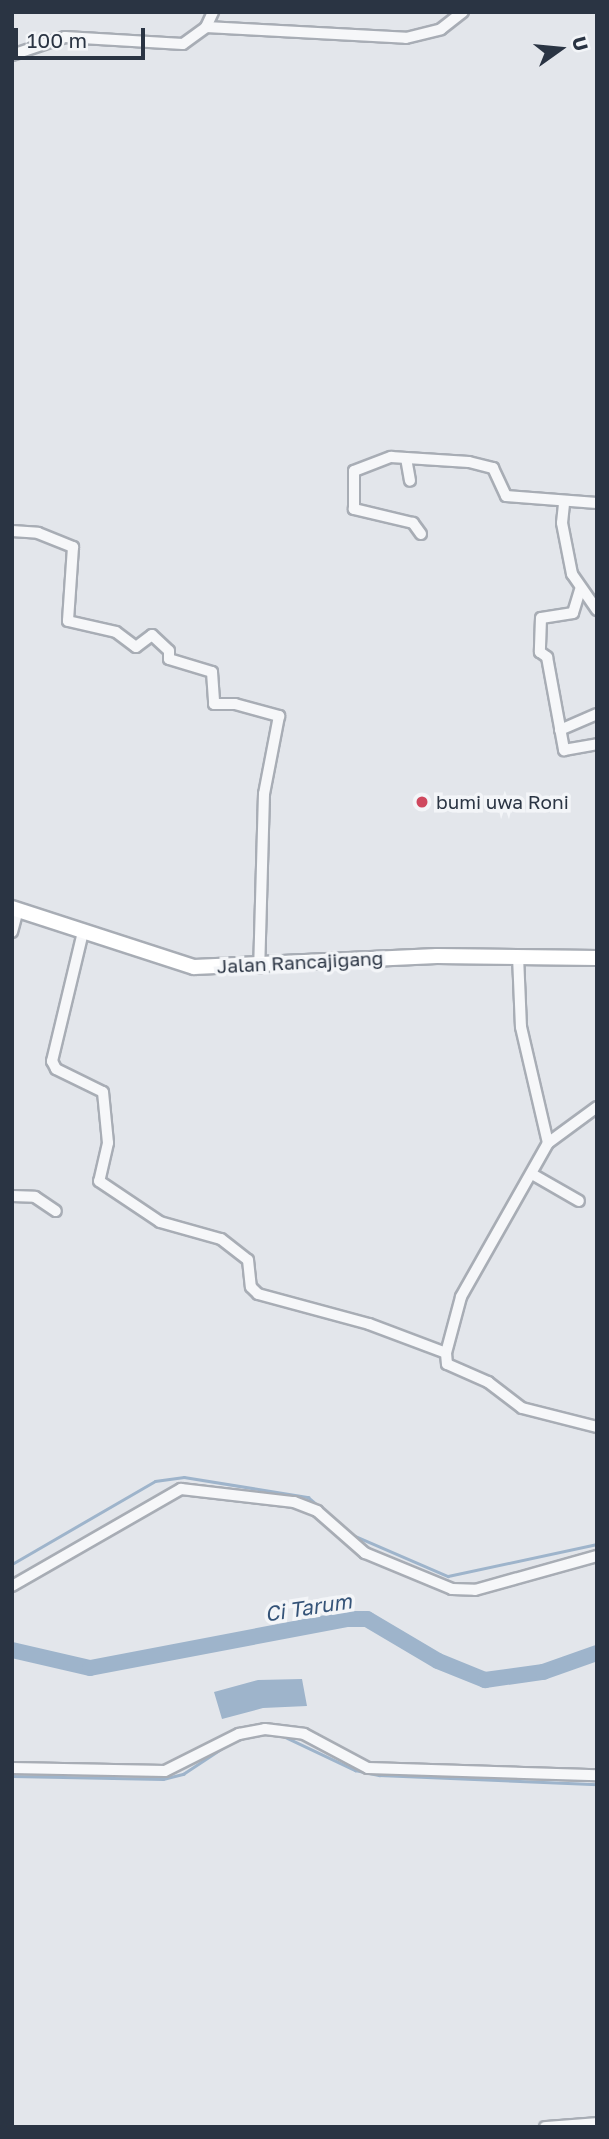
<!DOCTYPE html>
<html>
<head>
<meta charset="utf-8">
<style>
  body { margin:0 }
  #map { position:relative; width:609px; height:2139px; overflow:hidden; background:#e3e6eb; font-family:"Golos Text",sans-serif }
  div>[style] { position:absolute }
  .water>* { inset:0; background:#9eb4cb }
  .stream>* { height:2.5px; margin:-1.25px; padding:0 1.25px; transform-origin:1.25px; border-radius:1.25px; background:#9eb4cb }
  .river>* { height:16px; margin:-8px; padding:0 8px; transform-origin:8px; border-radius:8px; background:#9eb4cb }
  .roads { filter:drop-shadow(2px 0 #a8adb5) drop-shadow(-2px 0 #a8adb5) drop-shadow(0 2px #a8adb5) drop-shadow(0 -2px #a8adb5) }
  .street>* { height:10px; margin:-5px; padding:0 5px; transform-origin:5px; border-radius:5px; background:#f6f7f9 }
  .secondary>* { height:14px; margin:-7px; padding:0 7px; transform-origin:7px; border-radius:7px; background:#fff }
  .dots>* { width:19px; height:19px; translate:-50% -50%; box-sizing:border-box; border:4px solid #f3f5f8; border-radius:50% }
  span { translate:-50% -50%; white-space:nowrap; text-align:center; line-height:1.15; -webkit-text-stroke:7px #f3f5f8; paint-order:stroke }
  .poi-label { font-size:19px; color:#2a3443 }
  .left { translate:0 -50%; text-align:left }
  .street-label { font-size:19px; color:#2a3443 }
  .water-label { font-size:21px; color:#345378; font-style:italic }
  .frame { position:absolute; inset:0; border:14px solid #2a3443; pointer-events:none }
  .north { position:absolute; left:525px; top:14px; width:70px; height:70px; -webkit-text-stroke:5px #f3f5f8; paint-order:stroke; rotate:75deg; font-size:19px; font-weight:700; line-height:28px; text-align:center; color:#2a3443 }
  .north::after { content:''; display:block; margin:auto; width:24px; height:32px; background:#2a3443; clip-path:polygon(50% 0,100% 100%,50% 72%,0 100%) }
  .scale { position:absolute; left:14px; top:28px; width:131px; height:32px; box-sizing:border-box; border:4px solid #2a3443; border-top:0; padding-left:9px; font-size:21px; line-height:24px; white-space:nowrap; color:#2a3443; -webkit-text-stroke:5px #f3f5f8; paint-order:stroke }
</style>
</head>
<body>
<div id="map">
  <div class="water">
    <i style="clip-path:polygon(302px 1679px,307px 1706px,263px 1708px,222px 1719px,214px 1692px,258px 1680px)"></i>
  </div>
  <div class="stream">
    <i style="left:348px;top:1533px;width:109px;rotate:23.3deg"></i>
    <i style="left:448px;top:1576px;width:152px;rotate:-12.1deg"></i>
    <i style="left:12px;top:1564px;width:165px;rotate:-30.1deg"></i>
    <i style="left:155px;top:1481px;width:29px;rotate:-8deg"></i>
    <i style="left:184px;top:1477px;width:126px;rotate:9.2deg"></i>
    <i style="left:308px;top:1497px;width:43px;rotate:40.3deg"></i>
    <i style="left:283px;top:1736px;width:80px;rotate:25.3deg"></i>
    <i style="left:355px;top:1770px;width:25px;rotate:12deg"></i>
    <i style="left:379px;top:1775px;width:218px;rotate:2.4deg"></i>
    <i style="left:233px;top:1742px;width:14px;rotate:-21deg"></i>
    <i style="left:12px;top:1776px;width:151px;rotate:1.1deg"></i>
    <i style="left:163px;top:1779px;width:21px;rotate:-14deg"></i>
    <i style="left:183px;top:1774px;width:53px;rotate:-33.4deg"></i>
  </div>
  <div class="river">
    <i style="left:12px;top:1650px;width:80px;rotate:13deg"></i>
    <i style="left:90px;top:1668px;width:261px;rotate:-10.8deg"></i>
    <i style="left:346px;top:1619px;width:21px"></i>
    <i style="left:367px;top:1619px;width:82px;rotate:30.6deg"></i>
    <i style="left:438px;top:1661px;width:51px;rotate:22deg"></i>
    <i style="left:485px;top:1680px;width:59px;rotate:-7.9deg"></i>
    <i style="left:543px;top:1672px;width:57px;rotate:-19.4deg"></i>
  </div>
  <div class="roads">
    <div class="street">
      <i style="left:206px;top:27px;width:200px;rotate:3.1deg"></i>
      <i style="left:406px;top:38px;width:36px;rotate:-14deg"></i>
      <i style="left:441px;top:29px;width:28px;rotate:-38deg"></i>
      <i style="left:12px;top:55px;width:56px;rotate:-18.8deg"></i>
      <i style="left:65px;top:37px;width:118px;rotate:3.4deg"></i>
      <i style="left:183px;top:44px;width:29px;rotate:-36deg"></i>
      <i style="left:206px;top:27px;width:17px;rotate:-65deg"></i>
      <i style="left:406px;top:458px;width:23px;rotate:80deg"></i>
      <i style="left:564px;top:504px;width:19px;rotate:96deg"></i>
      <i style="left:562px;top:523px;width:52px;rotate:78.9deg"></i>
      <i style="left:572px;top:574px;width:44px;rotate:55.2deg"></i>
      <i style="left:12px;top:531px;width:26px;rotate:4deg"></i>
      <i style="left:38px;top:533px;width:38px;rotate:22deg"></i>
      <i style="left:73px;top:547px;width:74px;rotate:93.9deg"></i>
      <i style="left:68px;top:621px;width:49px;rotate:12.9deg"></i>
      <i style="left:116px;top:632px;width:25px;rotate:37deg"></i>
      <i style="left:136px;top:647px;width:20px;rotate:-37deg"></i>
      <i style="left:152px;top:635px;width:23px;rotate:43deg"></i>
      <i style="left:169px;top:651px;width:8px;rotate:90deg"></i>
      <i style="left:169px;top:659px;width:45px;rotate:16.8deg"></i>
      <i style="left:212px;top:672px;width:32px;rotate:86deg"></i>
      <i style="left:214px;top:704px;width:21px"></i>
      <i style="left:235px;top:704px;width:46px;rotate:15.3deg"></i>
      <i style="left:279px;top:716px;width:79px;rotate:100.9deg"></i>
      <i style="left:264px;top:794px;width:174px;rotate:91.6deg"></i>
      <i style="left:421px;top:534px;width:14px;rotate:-126deg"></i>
      <i style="left:413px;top:523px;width:61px;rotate:-166.7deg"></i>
      <i style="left:354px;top:509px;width:38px;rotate:-90deg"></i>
      <i style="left:354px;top:471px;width:40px;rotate:-21deg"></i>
      <i style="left:391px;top:457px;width:78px;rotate:3.7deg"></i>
      <i style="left:469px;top:462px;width:25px;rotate:14deg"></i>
      <i style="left:493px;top:468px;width:31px;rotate:65deg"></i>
      <i style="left:506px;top:496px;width:91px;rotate:4.4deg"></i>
      <i style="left:580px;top:590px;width:24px;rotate:107deg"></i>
      <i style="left:573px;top:613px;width:32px;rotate:171deg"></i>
      <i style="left:541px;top:618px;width:34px;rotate:92deg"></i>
      <i style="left:540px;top:652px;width:9px;rotate:36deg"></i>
      <i style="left:547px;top:657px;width:95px;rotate:79.6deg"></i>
      <i style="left:564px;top:750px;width:34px;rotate:-10deg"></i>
      <i style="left:560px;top:730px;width:40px;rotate:-23.4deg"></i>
      <i style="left:12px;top:932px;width:23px;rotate:-75deg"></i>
      <i style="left:83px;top:932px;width:133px;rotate:103.5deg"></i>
      <i style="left:52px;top:1061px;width:9px;rotate:63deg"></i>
      <i style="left:56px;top:1069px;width:52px;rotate:26.1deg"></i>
      <i style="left:103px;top:1092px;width:51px;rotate:84.4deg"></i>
      <i style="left:108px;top:1143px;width:39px;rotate:103deg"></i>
      <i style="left:99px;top:1181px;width:73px;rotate:33.9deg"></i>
      <i style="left:160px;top:1222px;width:63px;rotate:15.6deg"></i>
      <i style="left:221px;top:1239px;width:34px;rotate:38deg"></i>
      <i style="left:248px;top:1260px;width:27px;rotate:84deg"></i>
      <i style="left:251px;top:1287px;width:10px;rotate:45deg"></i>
      <i style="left:258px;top:1294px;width:115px;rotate:15.1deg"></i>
      <i style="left:369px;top:1324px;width:82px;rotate:20.6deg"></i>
      <i style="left:518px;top:956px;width:71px;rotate:87.6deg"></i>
      <i style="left:521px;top:1027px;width:119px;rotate:76.9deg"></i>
      <i style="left:597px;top:1107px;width:61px;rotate:143.7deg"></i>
      <i style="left:548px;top:1143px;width:177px;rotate:119.5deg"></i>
      <i style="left:461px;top:1297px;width:58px;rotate:105deg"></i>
      <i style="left:446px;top:1353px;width:11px;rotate:85deg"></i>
      <i style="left:447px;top:1364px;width:45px;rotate:23.7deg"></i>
      <i style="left:488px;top:1382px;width:43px;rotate:37.4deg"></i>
      <i style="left:522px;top:1408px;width:77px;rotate:14.2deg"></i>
      <i style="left:532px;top:1174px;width:54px;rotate:29.9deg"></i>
      <i style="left:12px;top:1196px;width:23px;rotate:2deg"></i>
      <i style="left:35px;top:1197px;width:25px;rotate:34deg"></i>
      <i style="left:12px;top:1586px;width:195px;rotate:-29.9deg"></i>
      <i style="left:181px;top:1489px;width:114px;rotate:6.6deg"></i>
      <i style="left:294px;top:1502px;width:25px;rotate:21deg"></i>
      <i style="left:317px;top:1511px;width:64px;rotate:41.2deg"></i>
      <i style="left:365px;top:1553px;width:94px;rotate:22.5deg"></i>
      <i style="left:452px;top:1589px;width:23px;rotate:2deg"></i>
      <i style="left:475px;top:1590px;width:127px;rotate:-15.6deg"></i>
      <i style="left:12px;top:1768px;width:153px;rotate:1.1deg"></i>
      <i style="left:165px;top:1771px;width:83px;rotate:-26.6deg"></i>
      <i style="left:239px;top:1734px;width:26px;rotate:-11deg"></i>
      <i style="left:265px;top:1729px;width:39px;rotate:7deg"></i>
      <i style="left:304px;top:1734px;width:72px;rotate:28deg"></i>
      <i style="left:368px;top:1768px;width:229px;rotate:1.8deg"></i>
      <i style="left:545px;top:2127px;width:52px;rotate:-4.4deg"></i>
    </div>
    <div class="secondary">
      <i style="left:12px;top:908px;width:191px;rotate:18deg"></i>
      <i style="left:194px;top:967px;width:243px;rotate:-2.6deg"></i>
      <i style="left:437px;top:956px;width:160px;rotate:0.7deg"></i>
    </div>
  </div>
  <div class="dots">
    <i style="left:422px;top:802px;background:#cf485e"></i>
  </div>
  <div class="poi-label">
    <span class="left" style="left:436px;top:802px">bumi uwa Roni</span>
  </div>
  <div class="street-label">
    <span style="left:300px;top:962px;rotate:-3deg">Jalan Rancajigang</span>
  </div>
  <div class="water-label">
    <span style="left:308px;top:1607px;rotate:-9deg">Ci Tarum</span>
  </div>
  <div class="frame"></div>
  <div class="north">U</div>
  <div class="scale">100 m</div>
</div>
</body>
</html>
